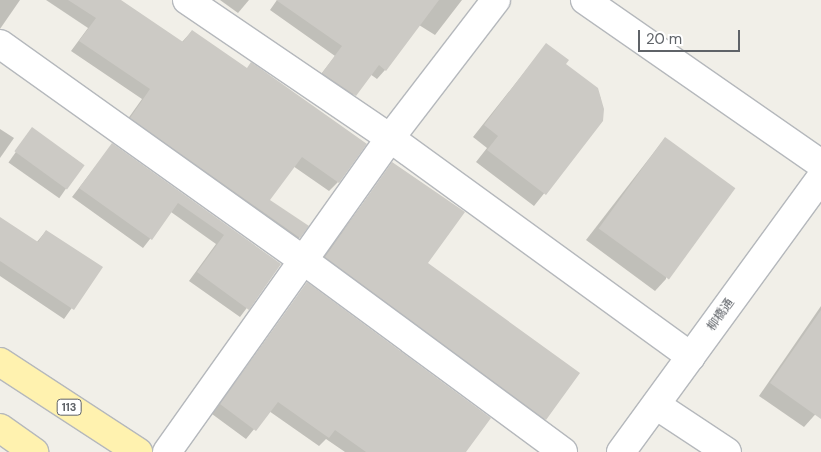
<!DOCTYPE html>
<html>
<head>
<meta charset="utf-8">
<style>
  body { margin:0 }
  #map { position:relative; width:821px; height:452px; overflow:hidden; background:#f1efe8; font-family:"DM Sans","Noto Sans JP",sans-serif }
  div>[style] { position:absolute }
  .shadow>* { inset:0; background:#0003; transform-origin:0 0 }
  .building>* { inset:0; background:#cccac5; transform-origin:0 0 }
  .roads { filter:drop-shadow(1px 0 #b5b8bc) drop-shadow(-1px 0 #b5b8bc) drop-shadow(0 1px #b5b8bc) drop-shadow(0 -1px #b5b8bc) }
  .minor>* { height:28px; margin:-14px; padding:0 14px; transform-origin:14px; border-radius:14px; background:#fff }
  .major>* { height:28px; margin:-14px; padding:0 14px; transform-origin:14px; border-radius:14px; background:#fff2af }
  span { translate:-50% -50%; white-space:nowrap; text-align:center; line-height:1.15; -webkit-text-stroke:4px #fff; paint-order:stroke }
  .shield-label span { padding:1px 4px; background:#fff; border:1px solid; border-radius:4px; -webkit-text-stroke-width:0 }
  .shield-label { font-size:11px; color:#5f6368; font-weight:700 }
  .street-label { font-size:12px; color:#5f6368 }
  .scale { position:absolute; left:638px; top:30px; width:102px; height:22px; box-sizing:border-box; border:2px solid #5f6368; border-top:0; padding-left:6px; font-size:15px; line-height:18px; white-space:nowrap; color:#5f6368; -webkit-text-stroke:4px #fff; paint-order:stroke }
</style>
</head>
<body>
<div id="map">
  <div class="shadow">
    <i style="clip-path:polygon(0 0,20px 0,0 29px)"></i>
    <i style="clip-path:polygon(46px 0,119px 0,181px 43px,192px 31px,338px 182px,329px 191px,293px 166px,268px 200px,307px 226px,299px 238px,290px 246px,122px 127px,142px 99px,71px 51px,88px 28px)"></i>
    <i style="clip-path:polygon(220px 0,249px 0,238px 13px)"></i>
    <i style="clip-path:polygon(277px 0,462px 0,435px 35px,419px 25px,385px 70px,377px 79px,370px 74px,346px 104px,315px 82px,335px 56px,270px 10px)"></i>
    <i style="clip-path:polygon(546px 45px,564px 64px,597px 89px,601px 99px,602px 121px,534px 206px,476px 162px,487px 148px,473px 137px)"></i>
    <i style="clip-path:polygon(0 129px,14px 138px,0 158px)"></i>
    <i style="left:32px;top:129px;width:62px;height:41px;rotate:35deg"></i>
    <i style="clip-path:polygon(665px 138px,666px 279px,655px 291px,586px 240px)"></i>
    <i style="clip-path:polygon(112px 145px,280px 264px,240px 317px,189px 281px,216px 244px,171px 212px,143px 248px,72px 197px)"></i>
    <i style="clip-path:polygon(393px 163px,426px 263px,545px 419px,535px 429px,316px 267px)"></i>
    <i style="clip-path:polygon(0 218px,36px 243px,46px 231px,101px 267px,64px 319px,0 276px)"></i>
    <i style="clip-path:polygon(307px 284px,465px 452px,345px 452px,326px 439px,319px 446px,269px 411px,246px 439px,212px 414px)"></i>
    <i style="clip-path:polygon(821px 306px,821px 408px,804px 427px,759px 396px)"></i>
  </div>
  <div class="building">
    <i style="clip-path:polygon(68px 0,121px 0,183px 42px,192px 30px,247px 68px,251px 62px,367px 144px,339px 183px,302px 157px,270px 200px,309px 226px,300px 238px,130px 118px,150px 89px,79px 41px,96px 18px)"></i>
    <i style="clip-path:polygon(276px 0,439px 0,386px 71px,379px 65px,356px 96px,322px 73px,342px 46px)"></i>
    <i style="clip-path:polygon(546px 43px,569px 60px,566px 64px,598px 88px,604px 109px,603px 121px,546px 195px,487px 150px,498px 136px,484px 125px)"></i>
    <i style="left:32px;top:127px;width:65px;height:30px;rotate:36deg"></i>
    <i style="left:665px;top:137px;width:87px;height:113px;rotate:36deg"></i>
    <i style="clip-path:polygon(112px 143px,281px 264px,249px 310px,197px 272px,224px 235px,178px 203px,152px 240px,79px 188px)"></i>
    <i style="clip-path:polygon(392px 162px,465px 212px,428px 263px,580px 373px,546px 420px,325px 257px)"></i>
    <i style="clip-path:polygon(0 217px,38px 242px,46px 230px,103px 267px,74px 310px,0 261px)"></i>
    <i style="clip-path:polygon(307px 282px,491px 418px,466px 452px,366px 452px,335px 430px,329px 438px,278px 402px,256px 431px,220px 404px)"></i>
    <i style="clip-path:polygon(821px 310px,821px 419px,770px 383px)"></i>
  </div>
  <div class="roads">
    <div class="minor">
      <i style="left:187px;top:0;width:245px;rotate:34.2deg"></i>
      <i style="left:390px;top:138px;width:372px;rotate:36deg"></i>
      <i style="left:585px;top:0;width:287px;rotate:34.8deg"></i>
      <i style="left:0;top:44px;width:372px;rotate:35.5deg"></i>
      <i style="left:303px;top:260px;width:323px;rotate:36.4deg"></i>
      <i style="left:656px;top:405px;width:85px;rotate:33.5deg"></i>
      <i style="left:167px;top:452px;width:385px;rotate:-54.6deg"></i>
      <i style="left:390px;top:138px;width:174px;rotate:-52.5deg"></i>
      <i style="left:621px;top:452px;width:339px;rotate:-53.9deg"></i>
    </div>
    <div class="major">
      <i style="left:0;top:362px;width:165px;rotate:33.1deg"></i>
      <i style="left:0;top:428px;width:42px;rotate:35.2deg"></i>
    </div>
  </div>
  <div class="shield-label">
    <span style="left:69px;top:407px">113</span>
  </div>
  <div class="street-label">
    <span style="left:721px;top:315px;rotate:-54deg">柳橋通</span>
  </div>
  <div class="scale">20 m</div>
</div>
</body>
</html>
